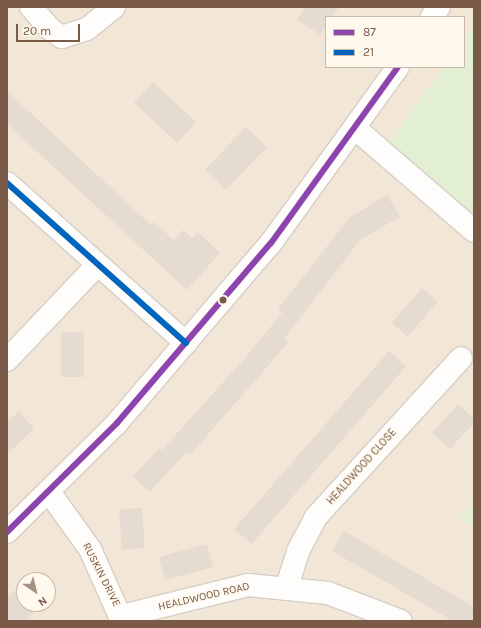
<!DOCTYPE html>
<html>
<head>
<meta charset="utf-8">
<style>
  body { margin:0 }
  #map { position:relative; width:481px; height:628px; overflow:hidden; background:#f8f3ea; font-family:Karla,sans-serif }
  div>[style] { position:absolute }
  .residential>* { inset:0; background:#f2e6d7 }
  .green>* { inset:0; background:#e3efd3 }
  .building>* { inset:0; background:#e5dbd1; transform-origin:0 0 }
  .roads { filter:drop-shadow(1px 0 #d6cfc6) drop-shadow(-1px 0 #d6cfc6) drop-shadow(0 1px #d6cfc6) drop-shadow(0 -1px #d6cfc6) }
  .minor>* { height:22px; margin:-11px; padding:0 11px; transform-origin:11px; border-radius:11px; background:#fefdfc }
  .bus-1>* { height:6px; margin:-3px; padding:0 3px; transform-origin:3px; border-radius:3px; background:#8e44ad }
  .bus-2>* { height:6px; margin:-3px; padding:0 3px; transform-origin:3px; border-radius:3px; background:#0065bd }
  .dots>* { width:11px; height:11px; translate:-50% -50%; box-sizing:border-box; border:2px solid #fff8ec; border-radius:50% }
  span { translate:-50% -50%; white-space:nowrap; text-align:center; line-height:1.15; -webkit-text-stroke:3px #fff8ec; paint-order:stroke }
  .street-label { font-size:11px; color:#785a47 }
  .frame { position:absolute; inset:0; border:8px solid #785a47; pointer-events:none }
  .legend { position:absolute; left:325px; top:16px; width:140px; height:52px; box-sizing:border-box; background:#fff8ec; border:1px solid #c9b9aa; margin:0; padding:5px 7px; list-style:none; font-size:12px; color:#785a47 }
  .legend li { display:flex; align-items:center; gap:8px; height:20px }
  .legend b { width:20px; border:1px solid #c9b9aa }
  .north { position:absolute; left:16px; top:572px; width:40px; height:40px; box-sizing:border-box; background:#fff8ec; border:1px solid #c9b9aa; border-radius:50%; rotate:145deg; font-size:11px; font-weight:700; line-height:16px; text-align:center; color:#785a47 }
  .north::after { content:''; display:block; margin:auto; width:14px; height:18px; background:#a59080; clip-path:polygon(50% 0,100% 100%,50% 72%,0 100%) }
  .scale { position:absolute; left:16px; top:24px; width:64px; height:18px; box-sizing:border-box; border:2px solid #785a47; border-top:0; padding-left:5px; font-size:12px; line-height:14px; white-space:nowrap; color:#785a47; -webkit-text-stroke:3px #fff8ec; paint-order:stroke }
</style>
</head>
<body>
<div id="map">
  <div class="residential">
    <i style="clip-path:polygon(evenodd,7px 7px,474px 7px,474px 25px,464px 39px,464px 17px,326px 17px,326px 67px,444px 67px,381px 154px,474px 236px,474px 501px,460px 518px,474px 528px,474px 621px,7px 621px,7px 7px,24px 580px,48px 580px,48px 604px,24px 604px,24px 580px)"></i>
  </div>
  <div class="green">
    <i style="clip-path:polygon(474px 25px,474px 236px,381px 154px,444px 67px,464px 67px,464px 39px)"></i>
    <i style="clip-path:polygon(474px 501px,474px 528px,459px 518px)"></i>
  </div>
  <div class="building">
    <i style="clip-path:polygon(305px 7px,339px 7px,332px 17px,326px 17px,326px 26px,320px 35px,297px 19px)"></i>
    <i style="left:153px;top:82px;width:59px;height:28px;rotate:43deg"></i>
    <i style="clip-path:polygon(7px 91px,151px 225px,154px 222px,174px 240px,183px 230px,192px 238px,198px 232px,220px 253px,187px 290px,7px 124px)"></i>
    <i style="left:246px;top:127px;width:29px;height:59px;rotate:44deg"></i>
    <i style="clip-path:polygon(387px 195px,400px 217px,361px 239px,284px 339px,288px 342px,260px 375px,190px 455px,186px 452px,150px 492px,133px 477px,159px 448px,162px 450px,245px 358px,282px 313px,278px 309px,350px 217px)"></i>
    <i style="left:422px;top:288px;width:21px;height:46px;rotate:41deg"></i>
    <i style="left:61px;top:332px;width:23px;height:45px"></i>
    <i style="left:389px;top:351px;width:23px;height:236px;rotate:41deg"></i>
    <i style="clip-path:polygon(458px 404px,474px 419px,474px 423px,450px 449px,432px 433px)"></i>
    <i style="clip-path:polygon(19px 411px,34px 429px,7px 454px,7px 422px)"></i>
    <i style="left:142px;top:508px;width:40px;height:23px;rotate:86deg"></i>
    <i style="clip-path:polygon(344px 531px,474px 607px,474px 621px,453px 621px,332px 551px)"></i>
    <i style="left:207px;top:544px;width:24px;height:50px;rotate:75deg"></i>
    <i style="clip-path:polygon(24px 582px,24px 604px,43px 604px,26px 621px,7px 621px,7px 598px)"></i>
  </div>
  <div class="roads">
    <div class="minor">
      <i style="left:31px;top:7px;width:29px;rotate:49deg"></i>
      <i style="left:50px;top:29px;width:14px;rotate:34deg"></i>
      <i style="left:62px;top:37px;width:26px;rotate:-18deg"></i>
      <i style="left:87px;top:29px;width:35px;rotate:-39deg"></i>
      <i style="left:432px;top:17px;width:12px;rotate:-55deg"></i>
      <i style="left:356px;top:129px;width:156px;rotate:40.8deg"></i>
      <i style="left:7px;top:183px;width:240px;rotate:41.8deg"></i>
      <i style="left:7px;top:360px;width:131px;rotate:-46.5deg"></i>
      <i style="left:49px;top:492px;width:70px;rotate:54.3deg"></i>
      <i style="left:90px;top:549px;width:79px;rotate:66deg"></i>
      <i style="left:7px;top:532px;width:155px;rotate:-44.7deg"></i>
      <i style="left:117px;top:423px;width:237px;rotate:-49.5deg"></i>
      <i style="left:271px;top:243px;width:217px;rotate:-54.2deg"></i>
      <i style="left:286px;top:589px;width:40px;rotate:-72deg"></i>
      <i style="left:298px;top:551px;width:38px;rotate:-62deg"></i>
      <i style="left:316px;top:517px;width:215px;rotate:-47.6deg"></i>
      <i style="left:122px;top:616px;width:130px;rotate:-13.8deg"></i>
      <i style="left:248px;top:585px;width:80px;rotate:5.7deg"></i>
      <i style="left:328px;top:593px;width:78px;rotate:21deg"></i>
    </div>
  </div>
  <div class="bus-1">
    <i style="left:7px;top:532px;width:155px;rotate:-44.7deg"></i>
    <i style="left:117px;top:423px;width:237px;rotate:-49.5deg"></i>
    <i style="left:271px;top:243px;width:217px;rotate:-54.2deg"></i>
  </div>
  <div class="bus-2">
    <i style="left:7px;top:183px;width:240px;rotate:41.8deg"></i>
  </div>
  <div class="dots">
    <i style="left:223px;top:300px;background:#785a47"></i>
  </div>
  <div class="street-label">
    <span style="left:362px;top:467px;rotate:-48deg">HEALDWOOD CLOSE</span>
    <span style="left:101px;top:575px;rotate:63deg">RUSKIN DRIVE</span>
    <span style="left:204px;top:597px;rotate:-13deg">HEALDWOOD ROAD</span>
  </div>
  <div class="frame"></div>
  <ul class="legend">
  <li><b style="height:5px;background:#8e44ad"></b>87</li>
  <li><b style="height:5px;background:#0065bd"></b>21</li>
  </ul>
  <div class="north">N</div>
  <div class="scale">20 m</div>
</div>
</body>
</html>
